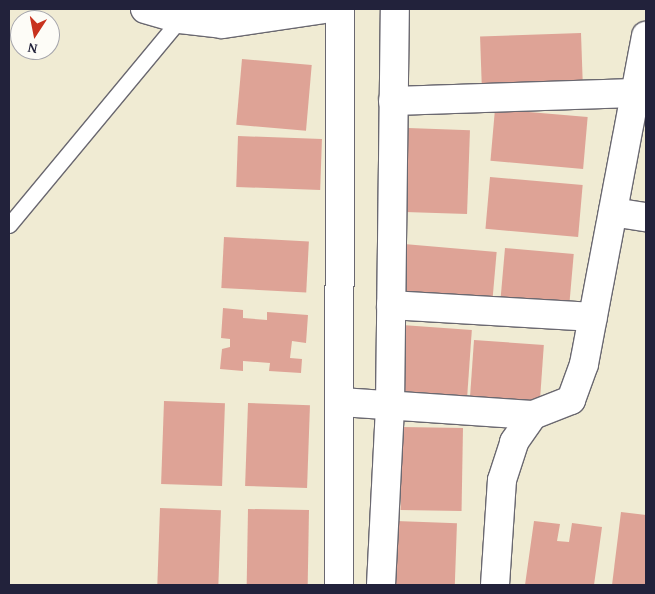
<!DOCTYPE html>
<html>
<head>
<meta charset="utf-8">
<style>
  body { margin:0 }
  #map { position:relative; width:655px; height:594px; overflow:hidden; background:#f0ebd3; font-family:"Gentium Book Plus",serif }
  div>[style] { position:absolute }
  .building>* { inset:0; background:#dea396; transform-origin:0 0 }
  .roads { filter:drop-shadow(1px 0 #6a6870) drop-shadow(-1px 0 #6a6870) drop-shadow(0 1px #6a6870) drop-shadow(0 -1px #6a6870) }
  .service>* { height:15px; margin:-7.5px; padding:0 7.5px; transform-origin:7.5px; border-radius:7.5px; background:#fff }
  .minor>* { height:28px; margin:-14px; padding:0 14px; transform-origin:14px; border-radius:14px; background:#fff }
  span { translate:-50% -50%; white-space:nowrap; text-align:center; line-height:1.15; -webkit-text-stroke:4px #fdfcf7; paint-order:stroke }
  .frame { position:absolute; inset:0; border:10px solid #22223b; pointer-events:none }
  .north { position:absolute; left:10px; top:10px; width:50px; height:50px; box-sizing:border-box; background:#fdfcf7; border:1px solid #a5a5ac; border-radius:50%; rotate:191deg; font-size:14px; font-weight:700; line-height:20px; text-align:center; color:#22223b }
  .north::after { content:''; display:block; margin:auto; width:18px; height:22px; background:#c8321e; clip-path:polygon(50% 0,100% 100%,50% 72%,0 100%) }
</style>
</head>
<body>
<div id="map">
  <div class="building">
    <i style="left:581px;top:33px;width:52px;height:101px;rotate:88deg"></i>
    <i style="left:242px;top:59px;width:70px;height:66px;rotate:5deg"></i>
    <i style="left:495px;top:109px;width:93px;height:52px;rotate:5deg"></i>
    <i style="left:408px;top:128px;width:62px;height:84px;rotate:2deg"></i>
    <i style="left:238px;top:136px;width:84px;height:51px;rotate:2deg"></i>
    <i style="left:490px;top:177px;width:93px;height:52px;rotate:5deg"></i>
    <i style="left:224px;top:237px;width:85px;height:51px;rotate:3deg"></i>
    <i style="left:404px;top:244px;width:93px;height:52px;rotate:5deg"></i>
    <i style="left:505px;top:248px;width:69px;height:53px;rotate:5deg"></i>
    <i style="clip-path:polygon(223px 308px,243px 310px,243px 318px,267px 320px,267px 312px,308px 315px,306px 343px,292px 341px,290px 358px,302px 359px,301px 373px,269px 371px,270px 363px,243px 361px,243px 371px,220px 369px,222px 349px,230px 347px,230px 339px,221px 338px)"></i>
    <i style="left:402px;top:325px;width:70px;height:66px;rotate:4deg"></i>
    <i style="left:474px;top:340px;width:70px;height:66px;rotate:4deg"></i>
    <i style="left:164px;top:401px;width:61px;height:83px;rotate:2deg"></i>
    <i style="left:248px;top:403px;width:62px;height:83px;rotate:2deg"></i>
    <i style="left:402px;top:427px;width:61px;height:83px;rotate:1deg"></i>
    <i style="left:160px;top:508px;width:61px;height:77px;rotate:2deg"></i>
    <i style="left:248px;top:509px;width:61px;height:76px;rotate:1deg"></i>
    <i style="clip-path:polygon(621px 512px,646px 515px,646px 585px,612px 585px)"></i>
    <i style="left:396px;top:521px;width:61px;height:64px;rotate:2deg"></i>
    <i style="clip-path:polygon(534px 521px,560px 524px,557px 541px,569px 542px,572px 523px,602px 527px,594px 585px,525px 585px)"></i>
  </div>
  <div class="roads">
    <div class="service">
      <i style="left:9px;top:225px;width:268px;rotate:-50.3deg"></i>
    </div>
    <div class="minor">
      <i style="left:145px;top:9px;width:36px;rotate:16deg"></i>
      <i style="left:180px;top:19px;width:42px;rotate:6.8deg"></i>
      <i style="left:222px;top:24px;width:102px;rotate:-8.4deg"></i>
      <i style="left:393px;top:101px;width:242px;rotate:-1.9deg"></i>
      <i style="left:613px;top:212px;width:33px;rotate:9deg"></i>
      <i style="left:391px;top:305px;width:202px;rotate:3.4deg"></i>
      <i style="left:340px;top:402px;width:193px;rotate:3.9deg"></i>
      <i style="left:339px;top:585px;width:576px;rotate:-89.9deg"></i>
      <i style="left:381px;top:585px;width:179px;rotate:-87.1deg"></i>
      <i style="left:390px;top:406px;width:397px;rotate:-89.3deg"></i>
      <i style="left:495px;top:585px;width:105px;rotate:-86.2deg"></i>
      <i style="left:502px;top:480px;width:40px;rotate:-72deg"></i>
      <i style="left:514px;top:442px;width:33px;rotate:-55deg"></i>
      <i style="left:533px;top:415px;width:41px;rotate:-21.5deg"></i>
      <i style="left:571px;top:400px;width:38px;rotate:-70deg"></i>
      <i style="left:584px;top:364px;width:334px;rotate:-79.3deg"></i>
    </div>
  </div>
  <div class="frame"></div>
  <div class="north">N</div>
</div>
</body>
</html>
